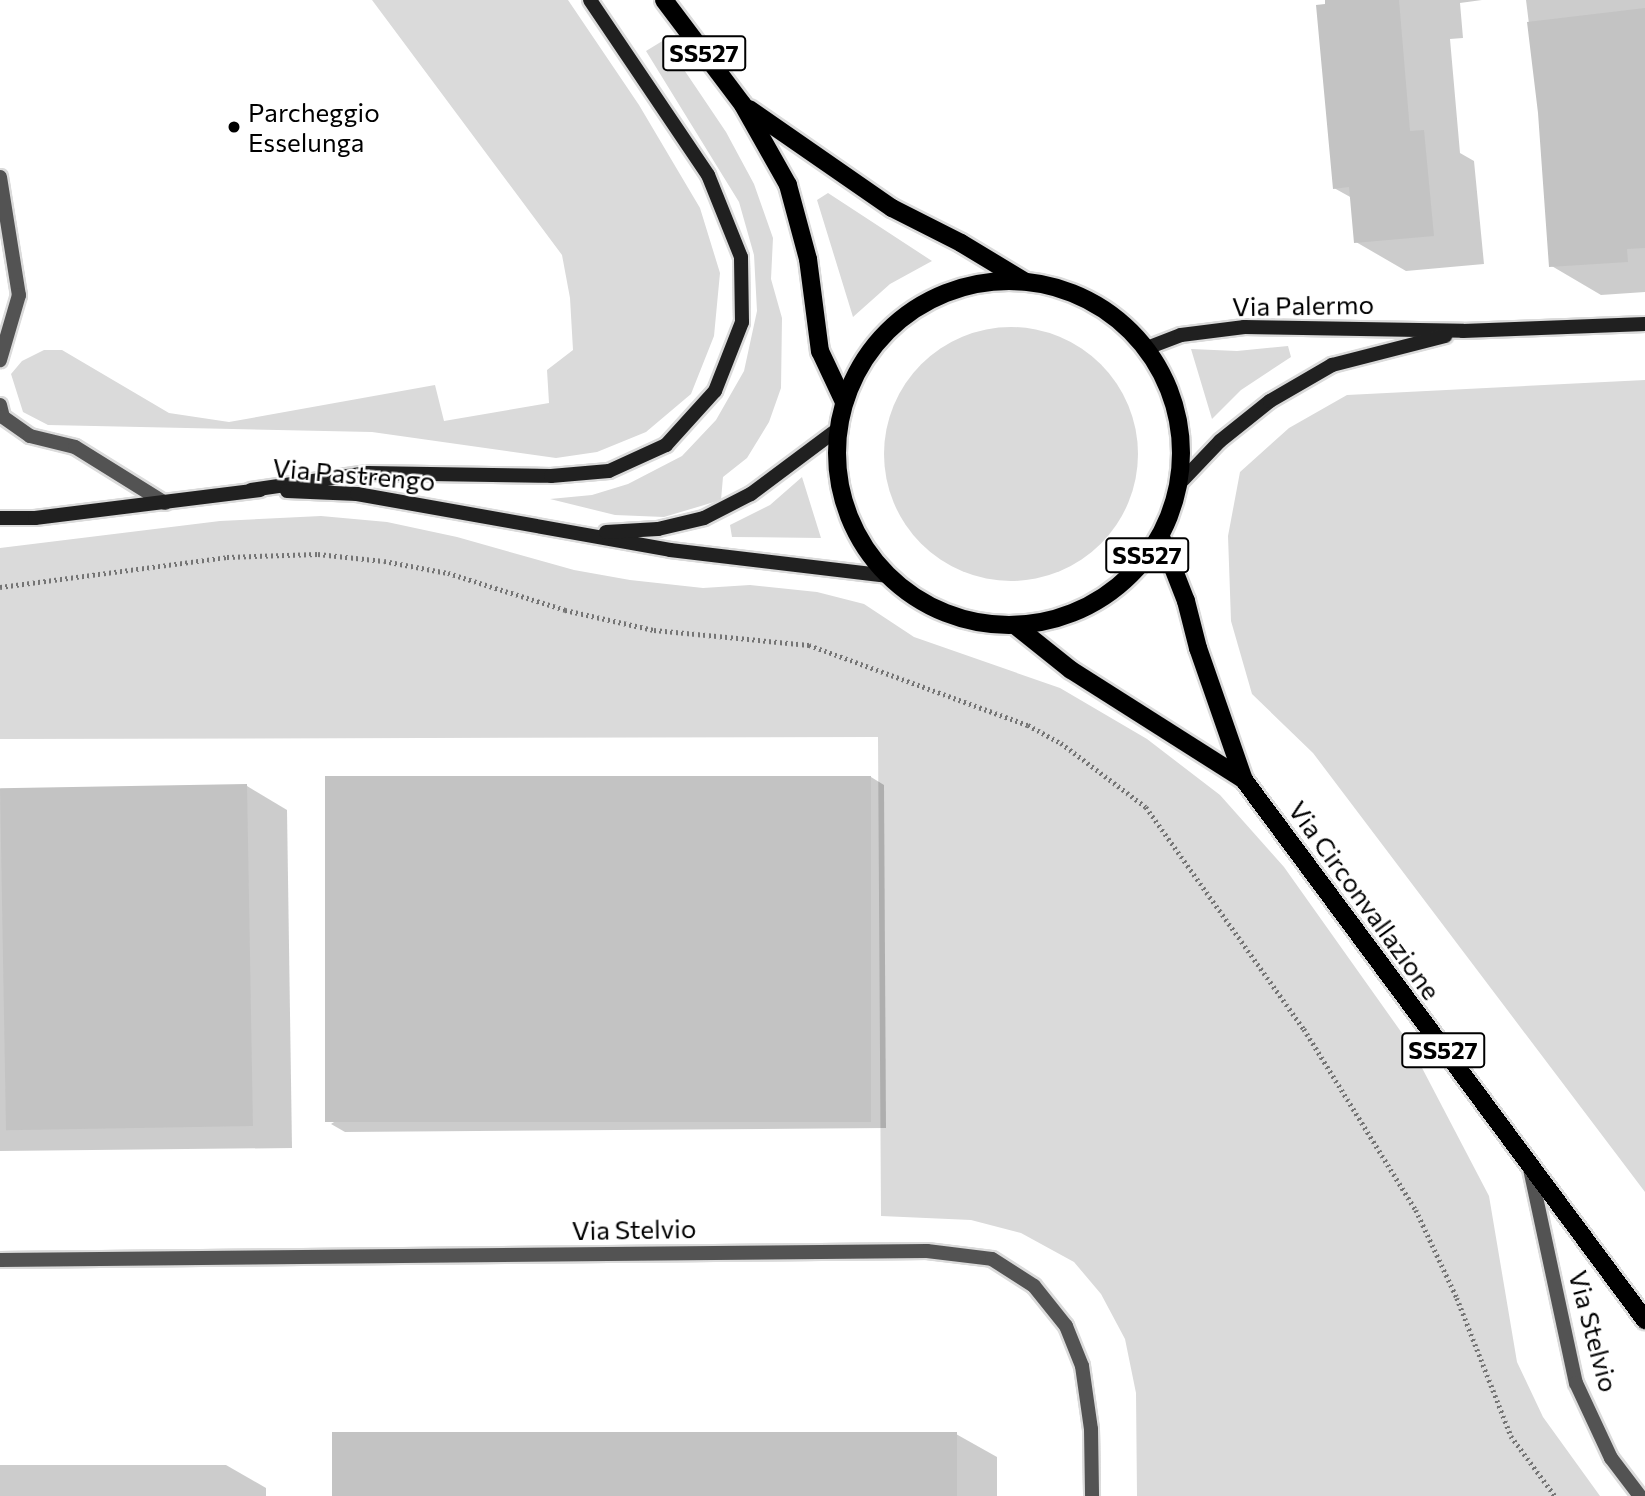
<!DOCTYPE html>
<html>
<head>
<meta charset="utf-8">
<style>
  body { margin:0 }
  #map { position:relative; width:1645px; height:1496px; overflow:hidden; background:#fff; font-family:Commissioner,sans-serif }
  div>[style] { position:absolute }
  .green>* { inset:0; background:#dadada }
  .round { border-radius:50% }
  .shadow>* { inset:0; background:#0003 }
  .building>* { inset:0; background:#c3c3c3; transform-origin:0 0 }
  .path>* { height:4.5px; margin-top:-2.25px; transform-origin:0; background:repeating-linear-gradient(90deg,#757575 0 2px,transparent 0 5.5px) }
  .roads { filter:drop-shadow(2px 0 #dbdbdb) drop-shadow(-2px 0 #dbdbdb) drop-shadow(0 2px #dbdbdb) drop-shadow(0 -2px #dbdbdb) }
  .lane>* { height:14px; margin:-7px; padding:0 7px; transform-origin:7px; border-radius:7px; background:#535353 }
  .street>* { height:14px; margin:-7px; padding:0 7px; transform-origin:7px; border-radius:7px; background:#535353 }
  .secondary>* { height:14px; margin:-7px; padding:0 7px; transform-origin:7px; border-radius:7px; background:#202020 }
  .primary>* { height:18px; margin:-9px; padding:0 9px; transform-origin:9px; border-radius:9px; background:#000 }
  .primary>.ring { margin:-9px; padding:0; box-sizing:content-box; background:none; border:18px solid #000; border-radius:50% }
  .dots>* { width:19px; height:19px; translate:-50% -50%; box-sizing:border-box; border:4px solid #fff; border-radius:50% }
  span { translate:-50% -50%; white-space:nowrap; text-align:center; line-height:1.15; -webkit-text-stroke:5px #fff; paint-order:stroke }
  .shield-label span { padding:2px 5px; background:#fff; border:2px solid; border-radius:5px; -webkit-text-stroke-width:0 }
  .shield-label { font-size:24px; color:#000; font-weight:700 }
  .poi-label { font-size:26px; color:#000 }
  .left { translate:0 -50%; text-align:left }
  .street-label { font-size:26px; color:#000 }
</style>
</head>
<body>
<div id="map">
  <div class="green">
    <i style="clip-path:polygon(372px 0,568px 0,639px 105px,700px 208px,720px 273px,714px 336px,691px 394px,646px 432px,597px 452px,556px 458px,372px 432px,48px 425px,23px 412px,11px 374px,22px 361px,44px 350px,62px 350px,169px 413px,229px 422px,435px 385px,444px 421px,549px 403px,547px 370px,573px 350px,570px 298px,562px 255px)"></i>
    <i style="clip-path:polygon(664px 40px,726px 132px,754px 184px,773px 238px,771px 279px,782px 318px,781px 388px,769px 422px,747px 458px,723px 477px,721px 500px,664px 517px,615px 515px,550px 499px,592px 495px,628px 484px,682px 456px,716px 420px,744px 371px,757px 311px,754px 255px,739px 202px,646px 51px)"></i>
    <i style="clip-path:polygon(828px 193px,932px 261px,890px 284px,853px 317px,817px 200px)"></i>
    <i class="round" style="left:884px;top:327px;width:254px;height:254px"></i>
    <i style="clip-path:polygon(1288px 346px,1291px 357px,1241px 390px,1212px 419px,1191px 349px,1237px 351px)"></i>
    <i style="clip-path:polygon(1645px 380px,1645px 1192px,1313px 753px,1252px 694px,1231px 621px,1228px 536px,1240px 472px,1289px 428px,1347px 395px)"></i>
    <i style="clip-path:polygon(802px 477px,821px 538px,732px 537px,730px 525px,770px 505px)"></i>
    <i style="clip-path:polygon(321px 516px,387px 522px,457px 537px,574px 570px,630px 580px,703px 588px,750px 585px,817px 592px,864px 604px,914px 637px,1060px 688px,1147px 739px,1220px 795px,1284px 867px,1409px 1043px,1489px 1196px,1517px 1362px,1543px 1417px,1600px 1496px,1137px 1496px,1136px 1393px,1125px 1339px,1101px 1294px,1074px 1262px,1021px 1233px,971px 1220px,881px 1216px,878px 737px,0 739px,0 548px,220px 521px)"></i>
  </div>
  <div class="shadow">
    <i style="clip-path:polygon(1326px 0,1482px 0,1460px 3px,1463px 38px,1450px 39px,1460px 153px,1474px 161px,1484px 264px,1406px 271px,1356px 242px,1352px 198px,1334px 188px)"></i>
    <i style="clip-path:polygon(1526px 0,1645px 0,1645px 292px,1601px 295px,1550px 265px,1540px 113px)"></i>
    <i style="clip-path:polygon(871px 777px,884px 785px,886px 1128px,345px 1132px,331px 1124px)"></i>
    <i style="clip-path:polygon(247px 786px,287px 810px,292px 1148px,0 1151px,0 789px)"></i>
    <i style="clip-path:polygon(956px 1434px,997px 1457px,997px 1496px,334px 1496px)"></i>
    <i style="clip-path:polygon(0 1465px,226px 1465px,266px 1488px,266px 1496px,0 1496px)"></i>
  </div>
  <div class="building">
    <i style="clip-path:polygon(1325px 0,1399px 0,1410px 131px,1424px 130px,1434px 236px,1354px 243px,1349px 187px,1333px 189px,1316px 5px,1325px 4px)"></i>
    <i style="clip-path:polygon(1645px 8px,1645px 248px,1627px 249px,1628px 262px,1549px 267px,1538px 113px,1527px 22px)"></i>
    <i style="left:871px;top:776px;width:346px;height:546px;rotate:90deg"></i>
    <i style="left:247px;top:784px;width:342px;height:247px;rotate:89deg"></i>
    <i style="left:957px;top:1432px;width:64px;height:625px;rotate:90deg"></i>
  </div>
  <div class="path">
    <i style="left:0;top:587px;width:229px;rotate:-7.5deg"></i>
    <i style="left:227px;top:557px;width:91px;rotate:-1.9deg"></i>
    <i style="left:318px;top:554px;width:66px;rotate:6.1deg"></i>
    <i style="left:384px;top:561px;width:65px;rotate:10.6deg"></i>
    <i style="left:448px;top:573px;width:123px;rotate:17.5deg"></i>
    <i style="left:565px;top:610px;width:91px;rotate:12.7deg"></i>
    <i style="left:654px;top:630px;width:156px;rotate:5.5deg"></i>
    <i style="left:809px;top:645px;width:233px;rotate:20.1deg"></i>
    <i style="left:1028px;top:725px;width:38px;rotate:29deg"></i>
    <i style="left:1061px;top:743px;width:106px;rotate:37deg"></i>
    <i style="left:1146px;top:807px;width:272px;rotate:54.6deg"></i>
    <i style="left:1304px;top:1029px;width:213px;rotate:58.3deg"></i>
    <i style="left:1416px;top:1210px;width:97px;rotate:65deg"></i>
    <i style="left:1457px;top:1298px;width:148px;rotate:68.6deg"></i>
    <i style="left:1511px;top:1436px;width:74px;rotate:53.7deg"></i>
  </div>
  <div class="roads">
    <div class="lane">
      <i style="left:0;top:177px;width:120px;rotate:80.9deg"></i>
      <i style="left:19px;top:295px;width:68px;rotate:106.3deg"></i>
      <i style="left:0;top:405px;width:12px;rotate:76deg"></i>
      <i style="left:3px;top:417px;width:33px;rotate:35deg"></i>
      <i style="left:30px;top:436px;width:46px;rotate:13.7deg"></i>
      <i style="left:75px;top:447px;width:106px;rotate:31.9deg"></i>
    </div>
    <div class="street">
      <i style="left:1530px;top:1169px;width:219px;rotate:77.9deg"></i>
      <i style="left:1576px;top:1383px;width:83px;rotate:65deg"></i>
      <i style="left:1611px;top:1458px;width:48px;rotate:52.7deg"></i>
      <i style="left:0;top:1260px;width:927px;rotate:-0.56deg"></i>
      <i style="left:927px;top:1251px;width:65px;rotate:7deg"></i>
      <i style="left:992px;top:1259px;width:50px;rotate:32.7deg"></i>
      <i style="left:1034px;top:1286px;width:51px;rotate:51.3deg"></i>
      <i style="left:1066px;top:1326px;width:43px;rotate:68.2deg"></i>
      <i style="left:1082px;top:1366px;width:64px;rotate:81.9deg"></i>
      <i style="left:1091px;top:1429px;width:67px;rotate:89.1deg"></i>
    </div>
    <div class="secondary">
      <i style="left:1147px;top:348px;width:36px;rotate:-21deg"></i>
      <i style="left:1181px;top:335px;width:64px;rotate:-7.2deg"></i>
      <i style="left:1244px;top:327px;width:219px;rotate:1deg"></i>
      <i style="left:1463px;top:331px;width:182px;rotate:-2.2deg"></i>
      <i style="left:1180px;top:483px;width:58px;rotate:-46.4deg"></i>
      <i style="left:1220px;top:441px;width:64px;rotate:-38.7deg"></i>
      <i style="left:1270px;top:401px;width:72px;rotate:-30.1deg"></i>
      <i style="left:1332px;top:365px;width:117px;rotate:-14.4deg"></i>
      <i style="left:251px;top:490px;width:118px;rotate:-8.3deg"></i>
      <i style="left:368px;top:473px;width:183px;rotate:0.9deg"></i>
      <i style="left:551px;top:476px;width:58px;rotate:-4.9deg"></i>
      <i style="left:609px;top:471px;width:63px;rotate:-24.5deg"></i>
      <i style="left:666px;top:445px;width:73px;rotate:-47.8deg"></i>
      <i style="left:715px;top:391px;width:74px;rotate:-68.6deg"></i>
      <i style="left:742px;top:322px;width:65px;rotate:-90.9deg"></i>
      <i style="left:741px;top:257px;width:88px;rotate:-111.9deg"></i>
      <i style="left:708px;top:175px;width:211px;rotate:-124deg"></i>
      <i style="left:287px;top:491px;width:70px;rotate:2.5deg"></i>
      <i style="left:357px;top:494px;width:318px;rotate:10.1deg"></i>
      <i style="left:670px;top:550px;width:220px;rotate:6.8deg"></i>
      <i style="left:0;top:518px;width:35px"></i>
      <i style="left:35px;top:518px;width:227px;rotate:-7.1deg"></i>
      <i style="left:606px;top:532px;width:52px;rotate:-3.3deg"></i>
      <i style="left:658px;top:529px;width:47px;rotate:-13.4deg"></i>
      <i style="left:704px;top:518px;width:53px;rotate:-27.1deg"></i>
      <i style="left:751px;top:494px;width:109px;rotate:-36.8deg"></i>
    </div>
    <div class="primary">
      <i style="left:664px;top:0;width:131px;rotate:53deg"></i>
      <i style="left:743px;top:105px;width:92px;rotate:60.6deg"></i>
      <i style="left:788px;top:185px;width:77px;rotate:74.9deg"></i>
      <i style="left:808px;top:259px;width:93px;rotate:82.6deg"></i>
      <i style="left:820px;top:351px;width:56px;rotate:64.8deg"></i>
      <i style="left:749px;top:109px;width:174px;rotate:34.7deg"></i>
      <i style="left:892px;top:208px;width:77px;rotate:26.9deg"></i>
      <i style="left:961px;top:243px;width:74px;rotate:31.1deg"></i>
      <i class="ring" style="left:837px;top:281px;width:326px;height:326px"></i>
      <i style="left:1161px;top:537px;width:69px;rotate:68.7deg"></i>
      <i style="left:1186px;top:601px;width:49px;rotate:75.7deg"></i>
      <i style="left:1198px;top:648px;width:140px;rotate:70.8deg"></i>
      <i style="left:1244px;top:780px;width:673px;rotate:53.4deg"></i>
      <i style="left:1016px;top:626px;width:70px;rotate:38.7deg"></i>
      <i style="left:1071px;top:670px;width:205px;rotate:32.4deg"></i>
    </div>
  </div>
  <div class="dots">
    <i style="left:234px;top:127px;background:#000"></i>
  </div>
  <div class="shield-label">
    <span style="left:704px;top:53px">SS527</span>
    <span style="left:1147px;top:555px">SS527</span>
    <span style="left:1443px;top:1050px">SS527</span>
  </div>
  <div class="poi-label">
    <span class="left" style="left:248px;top:127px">Parcheggio<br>Esselunga</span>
  </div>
  <div class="street-label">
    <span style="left:1303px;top:305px;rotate:-1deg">Via Palermo</span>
    <span style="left:354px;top:474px;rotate:5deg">Via Pastrengo</span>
    <span style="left:1365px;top:900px;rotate:54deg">Via Circonvallazione</span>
    <span style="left:634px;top:1229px;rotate:-1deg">Via Stelvio</span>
    <span style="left:1594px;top:1331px;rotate:75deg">Via Stelvio</span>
  </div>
</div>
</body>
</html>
